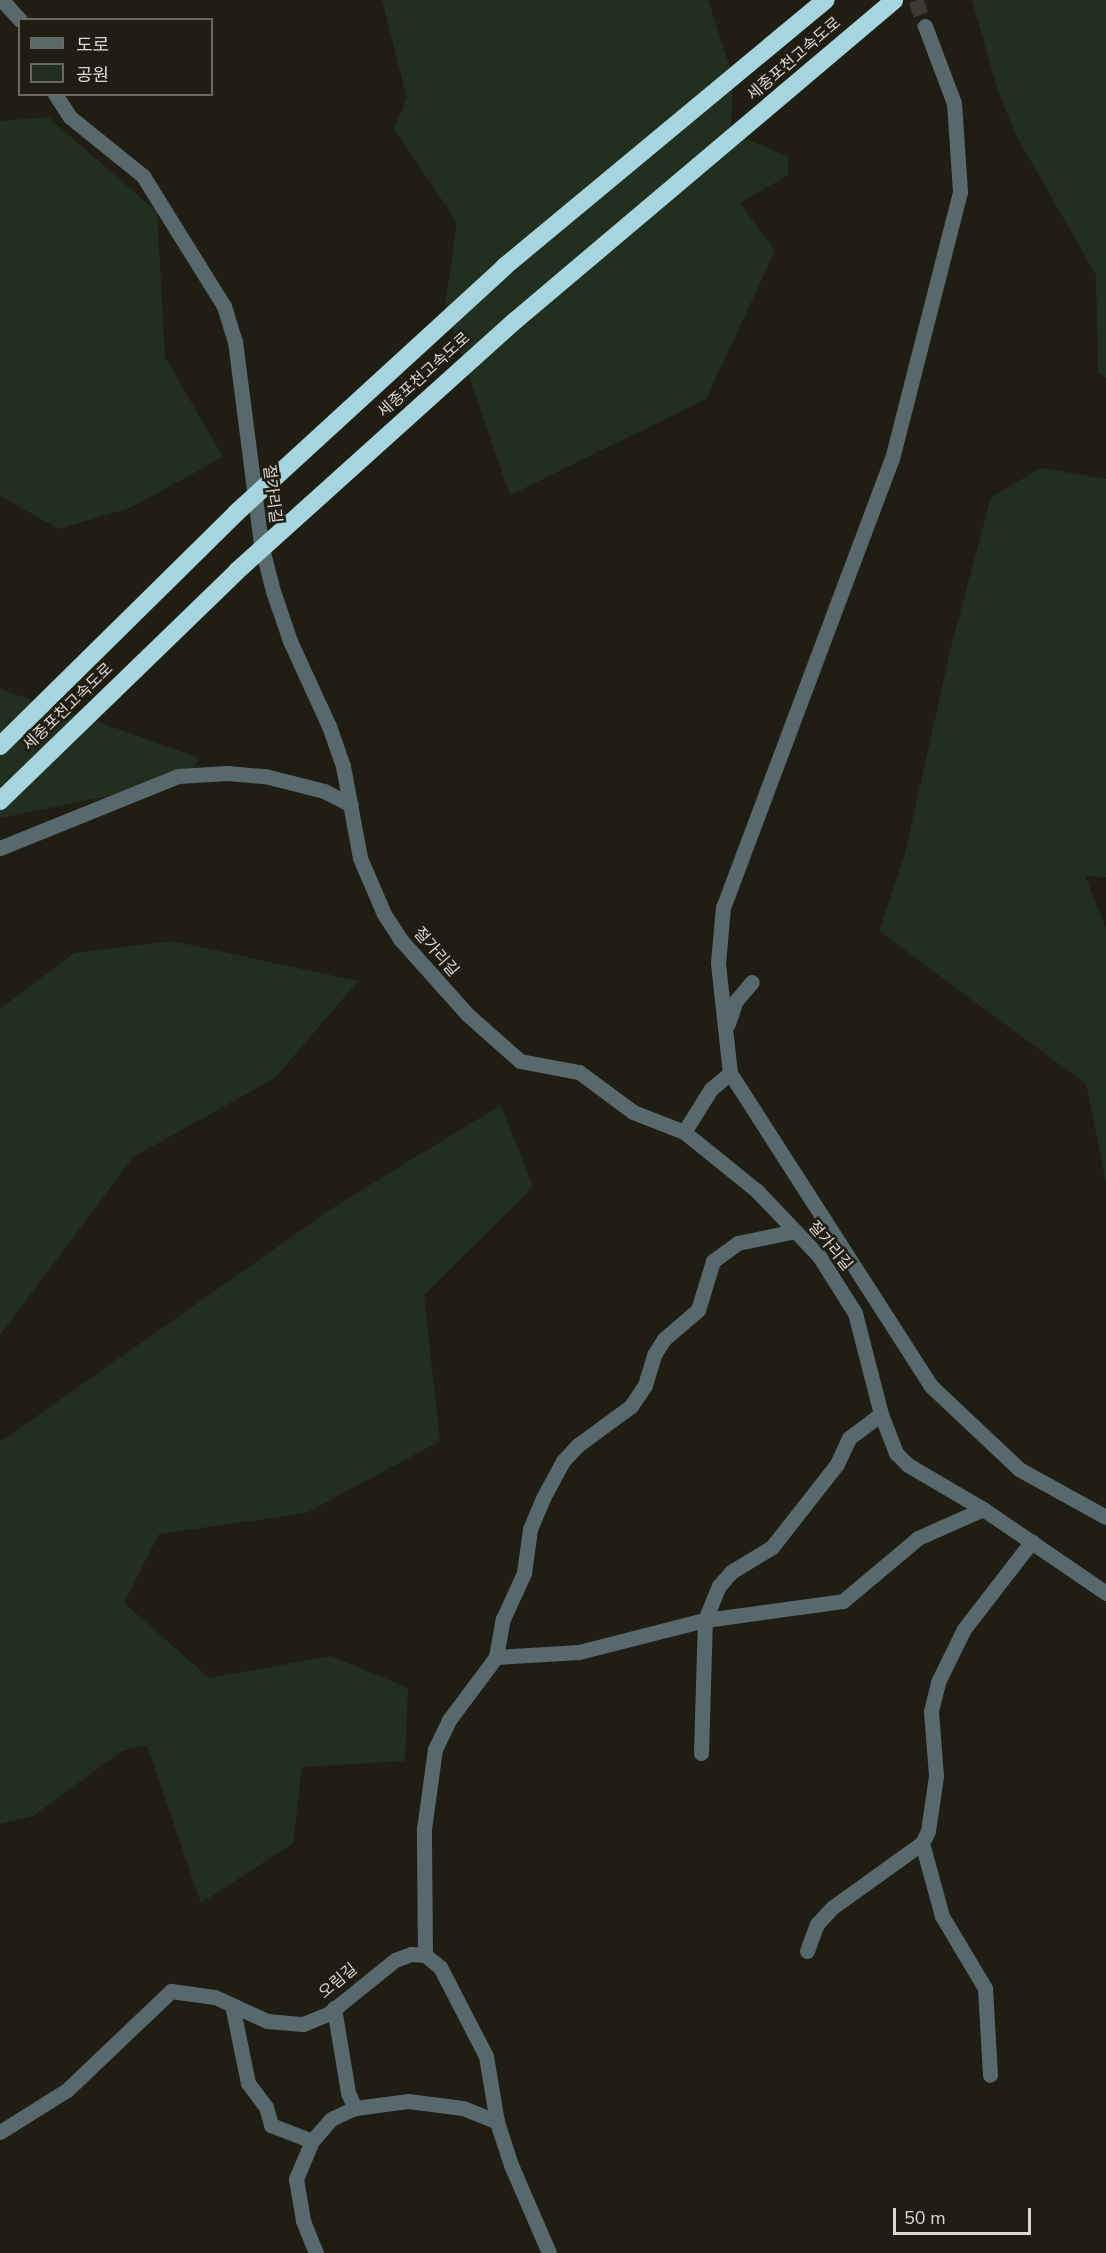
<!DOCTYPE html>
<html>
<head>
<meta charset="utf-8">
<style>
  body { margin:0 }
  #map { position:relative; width:1106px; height:2253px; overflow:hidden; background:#201e13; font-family:"Nunito Sans","Noto Sans KR",sans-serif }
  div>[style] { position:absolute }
  .green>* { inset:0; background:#222f1e }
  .minor-tunnel>* { height:15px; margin-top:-7.5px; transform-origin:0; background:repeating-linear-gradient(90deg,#3c3a30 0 15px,transparent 0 23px) }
  .minor>* { height:15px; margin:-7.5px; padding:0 7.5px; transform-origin:7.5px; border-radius:7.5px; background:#57696d }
  .highway>* { height:18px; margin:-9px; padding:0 9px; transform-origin:9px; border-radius:9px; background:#a6d5df }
  .highway-bridge>* { height:18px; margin:-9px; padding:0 9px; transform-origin:9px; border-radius:9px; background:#a6d5df }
  span { translate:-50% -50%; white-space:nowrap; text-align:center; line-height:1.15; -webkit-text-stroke:5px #201e13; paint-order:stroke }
  .street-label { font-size:16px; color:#dad8d1 }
  .legend { position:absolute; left:18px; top:18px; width:195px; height:78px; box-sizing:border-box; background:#201e13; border:2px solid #6a685f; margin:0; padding:8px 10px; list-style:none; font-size:18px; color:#dad8d1 }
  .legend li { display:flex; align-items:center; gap:12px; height:30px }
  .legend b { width:30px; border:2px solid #6a685f }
  .scale { position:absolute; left:893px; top:2208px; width:138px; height:27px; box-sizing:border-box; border:3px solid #dad8d1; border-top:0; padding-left:8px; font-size:18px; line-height:21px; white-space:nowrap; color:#dad8d1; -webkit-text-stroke:4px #201e13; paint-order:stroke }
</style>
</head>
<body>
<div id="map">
  <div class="green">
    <i style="clip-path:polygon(382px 0,708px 0,733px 78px,731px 132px,788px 157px,788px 175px,740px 203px,775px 251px,706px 399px,510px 495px,445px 307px,457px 222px,394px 129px,407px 98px)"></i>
    <i style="clip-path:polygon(972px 0,1106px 0,1106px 378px,1098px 373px,1096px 275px,1017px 137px,998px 92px)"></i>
    <i style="clip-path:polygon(48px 117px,157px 212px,165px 357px,223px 457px,132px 507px,59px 529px,0 496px,0 121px)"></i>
    <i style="clip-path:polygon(1041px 468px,1106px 479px,1106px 877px,1085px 876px,1106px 928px,1106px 1183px,1086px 1084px,879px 931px,905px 853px,952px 643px,991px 497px)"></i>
    <i style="clip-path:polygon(0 689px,121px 730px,199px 758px,187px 780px,0 818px)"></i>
    <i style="clip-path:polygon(172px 941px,358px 981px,275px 1078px,133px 1157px,0 1335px,0 1009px,74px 953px)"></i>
    <i style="clip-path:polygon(501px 1105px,533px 1187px,424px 1295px,440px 1441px,306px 1513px,159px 1534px,124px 1603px,209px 1678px,331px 1656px,408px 1688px,405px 1761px,302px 1767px,293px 1843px,201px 1903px,147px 1745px,122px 1751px,33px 1816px,0 1824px,0 1442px,337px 1205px)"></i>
  </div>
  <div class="minor-tunnel">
    <i style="left:916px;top:0;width:28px;rotate:71deg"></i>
  </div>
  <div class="minor">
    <i style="left:2px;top:0;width:27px;rotate:48deg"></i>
    <i style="left:925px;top:26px;width:82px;rotate:69.4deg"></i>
    <i style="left:954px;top:103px;width:89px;rotate:86.1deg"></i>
    <i style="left:960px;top:192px;width:275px;rotate:104.3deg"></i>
    <i style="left:892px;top:458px;width:480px;rotate:110.6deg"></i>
    <i style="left:723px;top:907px;width:56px;rotate:95.1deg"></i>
    <i style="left:718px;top:963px;width:111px;rotate:83.8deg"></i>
    <i style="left:730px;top:1073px;width:372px;rotate:57.3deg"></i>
    <i style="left:931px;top:1386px;width:121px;rotate:43.3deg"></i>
    <i style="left:1019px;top:1469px;width:99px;rotate:28.9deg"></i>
    <i style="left:55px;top:94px;width:27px;rotate:57deg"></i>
    <i style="left:70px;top:117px;width:94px;rotate:38.9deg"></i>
    <i style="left:143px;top:176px;width:153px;rotate:58.1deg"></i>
    <i style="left:224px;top:306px;width:37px;rotate:73deg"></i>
    <i style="left:235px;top:341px;width:205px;rotate:82.7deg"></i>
    <i style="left:261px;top:544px;width:49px;rotate:75.7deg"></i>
    <i style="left:273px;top:591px;width:53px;rotate:71.2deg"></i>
    <i style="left:290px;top:641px;width:94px;rotate:65.4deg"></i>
    <i style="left:329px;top:726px;width:42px;rotate:70.7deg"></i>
    <i style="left:343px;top:766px;width:94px;rotate:79.5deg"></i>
    <i style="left:360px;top:858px;width:61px;rotate:66.8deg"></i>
    <i style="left:384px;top:914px;width:30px;rotate:57deg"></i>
    <i style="left:400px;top:939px;width:102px;rotate:48.2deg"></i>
    <i style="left:468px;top:1015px;width:69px;rotate:41.5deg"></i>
    <i style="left:520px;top:1061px;width:60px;rotate:10.6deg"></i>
    <i style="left:579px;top:1072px;width:67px;rotate:36.5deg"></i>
    <i style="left:633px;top:1112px;width:55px;rotate:21.4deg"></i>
    <i style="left:684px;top:1132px;width:94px;rotate:38.9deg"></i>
    <i style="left:757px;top:1191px;width:90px;rotate:46.4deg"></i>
    <i style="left:819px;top:1256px;width:67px;rotate:57.7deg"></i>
    <i style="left:855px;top:1313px;width:104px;rotate:75.6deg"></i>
    <i style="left:881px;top:1414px;width:42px;rotate:69deg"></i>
    <i style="left:896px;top:1453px;width:17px;rotate:45deg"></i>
    <i style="left:908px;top:1465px;width:87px;rotate:30.4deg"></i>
    <i style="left:983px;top:1509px;width:149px;rotate:34.3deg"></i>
    <i style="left:0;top:848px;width:192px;rotate:-22deg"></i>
    <i style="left:178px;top:776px;width:49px;rotate:-3.5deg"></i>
    <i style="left:227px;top:773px;width:38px;rotate:5deg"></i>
    <i style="left:265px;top:776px;width:61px;rotate:14.3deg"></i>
    <i style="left:324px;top:791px;width:30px;rotate:27deg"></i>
    <i style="left:728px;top:1024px;width:23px;rotate:-72deg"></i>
    <i style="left:735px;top:1002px;width:26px;rotate:-50deg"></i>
    <i style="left:684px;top:1132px;width:51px;rotate:-57.9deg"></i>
    <i style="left:711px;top:1089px;width:25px;rotate:-40deg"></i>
    <i style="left:496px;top:1657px;width:83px;rotate:-3.4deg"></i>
    <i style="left:579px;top:1652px;width:130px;rotate:-14.3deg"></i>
    <i style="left:705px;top:1620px;width:139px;rotate:-7.8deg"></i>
    <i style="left:843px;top:1601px;width:98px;rotate:-40deg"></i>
    <i style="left:918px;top:1538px;width:71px;rotate:-24deg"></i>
    <i style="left:701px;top:1753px;width:133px;rotate:-88.3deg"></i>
    <i style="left:705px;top:1620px;width:37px;rotate:-68deg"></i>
    <i style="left:719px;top:1586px;width:18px;rotate:-49deg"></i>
    <i style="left:731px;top:1572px;width:48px;rotate:-31.4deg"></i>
    <i style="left:772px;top:1547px;width:105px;rotate:-51.9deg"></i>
    <i style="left:837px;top:1464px;width:29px;rotate:-65deg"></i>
    <i style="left:849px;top:1438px;width:40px;rotate:-37deg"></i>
    <i style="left:922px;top:1843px;width:76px;rotate:74.7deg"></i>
    <i style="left:942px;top:1916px;width:84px;rotate:59.2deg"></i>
    <i style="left:985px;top:1988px;width:87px;rotate:86.7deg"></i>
    <i style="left:807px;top:1951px;width:29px;rotate:-70deg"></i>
    <i style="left:817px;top:1924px;width:23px;rotate:-47deg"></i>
    <i style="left:833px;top:1907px;width:110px;rotate:-35.7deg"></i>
    <i style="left:922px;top:1843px;width:13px;rotate:-63deg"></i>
    <i style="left:928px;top:1831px;width:56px;rotate:-81.7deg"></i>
    <i style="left:936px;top:1776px;width:65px;rotate:-94.4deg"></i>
    <i style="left:931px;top:1711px;width:30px;rotate:-76deg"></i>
    <i style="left:938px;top:1682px;width:59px;rotate:-63.9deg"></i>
    <i style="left:964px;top:1629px;width:111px;rotate:-52.3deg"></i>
    <i style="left:425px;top:1955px;width:126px;rotate:-90.5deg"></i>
    <i style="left:424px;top:1829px;width:81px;rotate:-82.2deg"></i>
    <i style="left:435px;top:1749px;width:32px;rotate:-64deg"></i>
    <i style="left:449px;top:1720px;width:79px;rotate:-53.3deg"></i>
    <i style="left:496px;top:1657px;width:39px;rotate:-80deg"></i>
    <i style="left:503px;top:1619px;width:51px;rotate:-65.5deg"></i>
    <i style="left:524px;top:1573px;width:44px;rotate:-82.2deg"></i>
    <i style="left:530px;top:1529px;width:34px;rotate:-67deg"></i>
    <i style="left:543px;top:1498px;width:42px;rotate:-61.6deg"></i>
    <i style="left:563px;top:1461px;width:22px;rotate:-47deg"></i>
    <i style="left:578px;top:1445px;width:66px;rotate:-36.3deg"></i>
    <i style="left:631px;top:1406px;width:25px;rotate:-56deg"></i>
    <i style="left:645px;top:1385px;width:31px;rotate:-73deg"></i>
    <i style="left:654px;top:1355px;width:19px;rotate:-58deg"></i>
    <i style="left:664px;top:1339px;width:45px;rotate:-40.5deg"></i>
    <i style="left:698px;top:1310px;width:51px;rotate:-73deg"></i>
    <i style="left:713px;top:1261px;width:31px;rotate:-36deg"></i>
    <i style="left:738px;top:1243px;width:58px;rotate:-11.9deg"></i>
    <i style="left:232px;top:2005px;width:80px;rotate:78.4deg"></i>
    <i style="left:248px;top:2083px;width:30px;rotate:53deg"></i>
    <i style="left:266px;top:2107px;width:19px;rotate:74deg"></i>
    <i style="left:271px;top:2125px;width:44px;rotate:21.3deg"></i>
    <i style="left:334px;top:2008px;width:86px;rotate:80.6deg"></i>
    <i style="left:348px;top:2093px;width:17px;rotate:65deg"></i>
    <i style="left:0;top:2132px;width:79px;rotate:-32.1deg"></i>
    <i style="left:67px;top:2090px;width:144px;rotate:-43.6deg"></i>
    <i style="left:171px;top:1991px;width:44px;rotate:7.8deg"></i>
    <i style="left:215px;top:1997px;width:57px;rotate:24.8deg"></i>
    <i style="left:267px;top:2021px;width:36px;rotate:5deg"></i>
    <i style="left:303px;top:2024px;width:27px;rotate:-22deg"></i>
    <i style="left:328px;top:2014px;width:86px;rotate:-38.9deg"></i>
    <i style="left:395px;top:1960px;width:17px;rotate:-21deg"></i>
    <i style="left:411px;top:1954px;width:14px;rotate:4deg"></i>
    <i style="left:425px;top:1955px;width:19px;rotate:39deg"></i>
    <i style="left:440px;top:1967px;width:100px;rotate:62.7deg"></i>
    <i style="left:486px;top:2056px;width:67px;rotate:80.5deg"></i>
    <i style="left:497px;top:2122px;width:45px;rotate:72deg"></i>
    <i style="left:511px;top:2165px;width:96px;rotate:66.6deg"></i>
    <i style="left:316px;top:2253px;width:35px;rotate:-112deg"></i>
    <i style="left:303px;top:2220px;width:42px;rotate:-99.7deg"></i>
    <i style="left:296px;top:2179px;width:41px;rotate:-67.2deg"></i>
    <i style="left:312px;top:2141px;width:29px;rotate:-49deg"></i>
    <i style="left:331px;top:2119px;width:26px;rotate:-25deg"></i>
    <i style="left:355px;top:2108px;width:53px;rotate:-7.5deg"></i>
    <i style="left:408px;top:2101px;width:55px;rotate:7.3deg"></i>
    <i style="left:463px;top:2108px;width:37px;rotate:22deg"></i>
  </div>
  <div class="highway">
    <i style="left:504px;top:267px;width:418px;rotate:-39.7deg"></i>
    <i style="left:516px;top:320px;width:495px;rotate:-40.2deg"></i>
    <i style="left:0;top:746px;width:332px;rotate:-44.6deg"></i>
    <i style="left:0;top:801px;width:330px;rotate:-44.1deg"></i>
  </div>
  <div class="highway-bridge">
    <i style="left:236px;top:513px;width:364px;rotate:-42.5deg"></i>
    <i style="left:237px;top:571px;width:375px;rotate:-42deg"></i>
  </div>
  <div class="street-label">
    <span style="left:794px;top:59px;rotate:-41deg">세종포천고속도로</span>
    <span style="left:424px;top:375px;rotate:-42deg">세종포천고속도로</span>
    <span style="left:272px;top:494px;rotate:83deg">절가리길</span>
    <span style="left:68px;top:707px;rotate:-44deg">세종포천고속도로</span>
    <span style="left:436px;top:952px;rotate:49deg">절가리길</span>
    <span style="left:830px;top:1246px;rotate:50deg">절가리길</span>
    <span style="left:338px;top:1981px;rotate:-40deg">오림길</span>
  </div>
  <ul class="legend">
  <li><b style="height:8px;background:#57696d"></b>도로</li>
  <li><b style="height:16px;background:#222f1e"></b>공원</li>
  </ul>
  <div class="scale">50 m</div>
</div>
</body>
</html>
